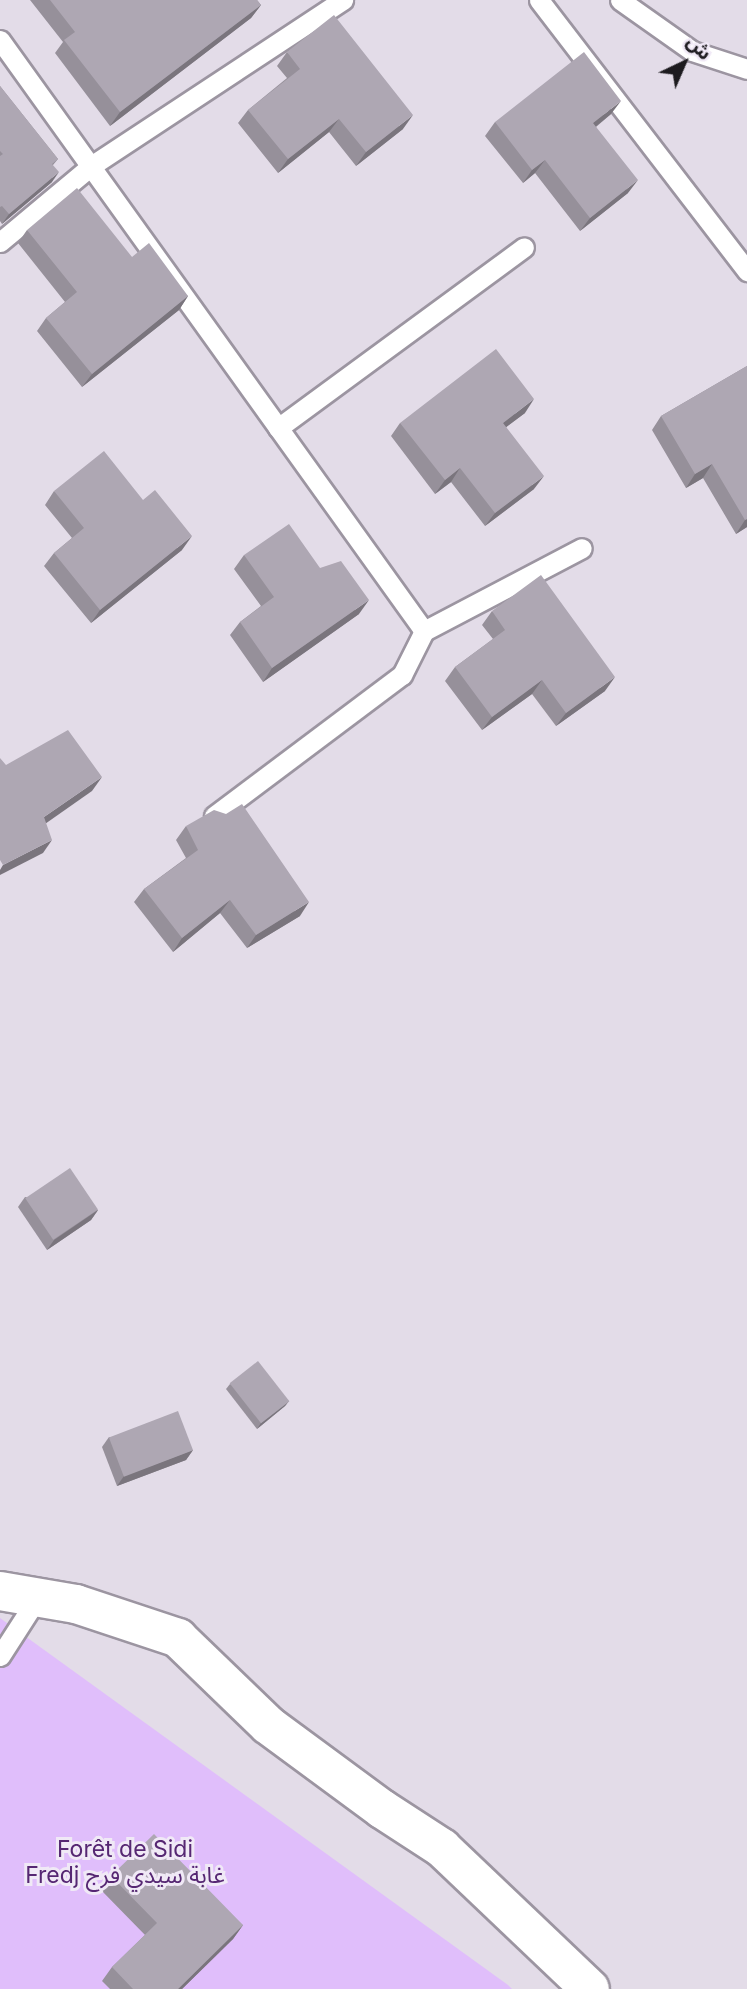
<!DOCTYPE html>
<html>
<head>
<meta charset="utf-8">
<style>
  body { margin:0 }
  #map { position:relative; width:747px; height:1989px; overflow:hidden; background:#e3dce8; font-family:Inter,"Noto Sans Arabic",sans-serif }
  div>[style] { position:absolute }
  .green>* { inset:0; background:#e0befb }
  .roads { filter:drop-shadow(2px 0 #9c95a1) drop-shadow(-2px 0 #9c95a1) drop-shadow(0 2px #9c95a1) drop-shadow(0 -2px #9c95a1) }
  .lane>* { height:19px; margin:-9.5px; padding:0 9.5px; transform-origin:9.5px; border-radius:9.5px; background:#fff }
  .street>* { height:38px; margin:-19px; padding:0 19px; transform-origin:19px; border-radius:19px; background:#fff }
  .wall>* { inset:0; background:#96909a }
  .shaded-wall>* { inset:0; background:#7a757d }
  .building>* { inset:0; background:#aea7b3; transform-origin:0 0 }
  span { translate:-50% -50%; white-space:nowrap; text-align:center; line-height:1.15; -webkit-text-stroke:6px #f0e9f6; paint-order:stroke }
  .park-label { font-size:23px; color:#562773 }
  .north { position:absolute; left:649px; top:28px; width:70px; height:70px; -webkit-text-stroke:5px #f0e9f6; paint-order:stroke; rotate:44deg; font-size:19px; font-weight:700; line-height:28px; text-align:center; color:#1d1b1f }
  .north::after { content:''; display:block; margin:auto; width:24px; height:32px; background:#1d1b1f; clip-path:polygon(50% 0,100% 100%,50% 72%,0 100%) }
</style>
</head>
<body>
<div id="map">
  <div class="green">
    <i style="clip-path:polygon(0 1618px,508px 1985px,512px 1989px,0 1989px)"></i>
  </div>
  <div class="roads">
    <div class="lane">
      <i style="left:539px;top:0;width:342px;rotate:52.5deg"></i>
      <i style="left:620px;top:0;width:88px;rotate:35.3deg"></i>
      <i style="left:692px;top:51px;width:58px;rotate:18.1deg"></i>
      <i style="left:0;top:40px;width:727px;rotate:54.34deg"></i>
      <i style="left:0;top:242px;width:119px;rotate:-39.9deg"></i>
      <i style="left:91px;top:166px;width:302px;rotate:-33.4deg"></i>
      <i style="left:278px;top:428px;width:305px;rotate:-36.3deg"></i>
      <i style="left:214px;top:816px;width:235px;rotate:-36.9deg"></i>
      <i style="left:402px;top:675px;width:49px;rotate:-63.4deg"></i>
      <i style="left:424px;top:631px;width:178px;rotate:-27.7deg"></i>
      <i style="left:0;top:1656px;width:70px;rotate:-57.2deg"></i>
    </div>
    <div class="street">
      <i style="left:0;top:1591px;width:77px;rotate:9.7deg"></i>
      <i style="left:76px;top:1604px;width:108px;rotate:18.4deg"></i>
      <i style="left:178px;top:1638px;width:125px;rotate:44deg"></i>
      <i style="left:268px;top:1725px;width:142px;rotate:36.4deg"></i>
      <i style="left:382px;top:1809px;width:72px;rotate:33deg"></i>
      <i style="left:442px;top:1848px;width:204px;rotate:43.6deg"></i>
    </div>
  </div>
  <div class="wall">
    <i style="clip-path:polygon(30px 0,257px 0,261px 5px,251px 18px,110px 126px,55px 53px,63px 42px)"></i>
    <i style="clip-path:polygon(287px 52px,403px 129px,356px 166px,329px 132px,278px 173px,238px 123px,248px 110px,287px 78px,277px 66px)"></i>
    <i style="clip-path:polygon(0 86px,58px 159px,53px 165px,52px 182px,2px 224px,0 221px)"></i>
    <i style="clip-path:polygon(611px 114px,596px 127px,628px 193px,580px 231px,535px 173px,523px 183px,485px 136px,495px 122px)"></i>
    <i style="clip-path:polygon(27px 230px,132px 257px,188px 296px,179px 310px,82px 387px,37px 331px,46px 318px,65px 302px,18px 243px)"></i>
    <i style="clip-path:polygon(747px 366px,747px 527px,736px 534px,703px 478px,686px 488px,652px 430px,661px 416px)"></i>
    <i style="clip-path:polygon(525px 413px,506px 427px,534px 489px,485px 526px,451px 482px,435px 494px,391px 436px,400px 423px)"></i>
    <i style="clip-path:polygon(54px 491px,182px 550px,91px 623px,44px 566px,54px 553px,72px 538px,45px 505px)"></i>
    <i style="clip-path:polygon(244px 555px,320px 568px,359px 614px,263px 682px,230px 635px,240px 622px,261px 606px,234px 569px)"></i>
    <i style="clip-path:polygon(492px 611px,605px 691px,556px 726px,532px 694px,482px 730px,445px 681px,455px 667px,493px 639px,482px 625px)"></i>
    <i style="clip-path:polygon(186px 826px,300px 916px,247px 948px,220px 913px,173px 952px,134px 902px,144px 889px,186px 858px,176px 840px)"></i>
    <i style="clip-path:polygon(25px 1197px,98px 1210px,91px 1220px,47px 1250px,18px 1207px)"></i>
    <i style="clip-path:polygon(230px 1384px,289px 1401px,285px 1406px,257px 1429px,226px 1389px)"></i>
    <i style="clip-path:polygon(109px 1437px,193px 1450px,186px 1460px,117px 1486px,102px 1447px)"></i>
    <i style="clip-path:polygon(111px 1876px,243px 1925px,233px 1939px,182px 1989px,110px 1989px,102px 1981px,112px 1967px,145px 1935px,101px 1890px)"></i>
  </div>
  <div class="shaded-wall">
    <i style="clip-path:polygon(261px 5px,251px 18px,110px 126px,120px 112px)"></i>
    <i style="clip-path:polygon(621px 101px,611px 114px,583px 137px,593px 123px)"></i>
    <i style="clip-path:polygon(413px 115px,403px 129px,356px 166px,366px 152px)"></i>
    <i style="clip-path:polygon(339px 119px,329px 132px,278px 173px,288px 159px)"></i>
    <i style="clip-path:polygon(545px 160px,535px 173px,523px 183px,532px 170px)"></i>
    <i style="clip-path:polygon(59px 172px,52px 182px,2px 224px,9px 214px)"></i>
    <i style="clip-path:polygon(638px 180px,628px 193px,580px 231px,590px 218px)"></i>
    <i style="clip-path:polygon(188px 296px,179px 310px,82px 387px,92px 374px)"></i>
    <i style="clip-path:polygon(534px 399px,525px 413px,493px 437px,503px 423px)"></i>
    <i style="clip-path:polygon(712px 464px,703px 478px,686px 488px,695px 474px)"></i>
    <i style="clip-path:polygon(460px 468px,451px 482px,435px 494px,445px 480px)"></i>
    <i style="clip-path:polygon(544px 476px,534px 489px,485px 526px,495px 513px)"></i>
    <i style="clip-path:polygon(747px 519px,747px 527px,736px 534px,745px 520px)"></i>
    <i style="clip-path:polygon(192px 536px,182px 550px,91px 623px,100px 610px)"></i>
    <i style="clip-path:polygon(369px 600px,359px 614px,263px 682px,272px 668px)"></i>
    <i style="clip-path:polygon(615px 677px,605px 691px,556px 726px,566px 713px)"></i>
    <i style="clip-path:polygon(542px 680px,532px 694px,482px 730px,492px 717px)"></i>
    <i style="clip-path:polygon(102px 777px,92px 791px,35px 831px,44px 817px)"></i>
    <i style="clip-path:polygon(52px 840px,43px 853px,0 875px,0 870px,3px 865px)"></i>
    <i style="clip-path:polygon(230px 900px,220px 913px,173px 952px,182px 938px)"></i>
    <i style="clip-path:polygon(309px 902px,300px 916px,247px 948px,256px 935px)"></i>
    <i style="clip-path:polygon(98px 1210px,91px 1220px,47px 1250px,54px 1240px)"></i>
    <i style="clip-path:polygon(289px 1401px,285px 1406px,257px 1429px,261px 1423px)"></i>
    <i style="clip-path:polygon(193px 1450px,186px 1460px,117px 1486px,124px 1476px)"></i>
    <i style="clip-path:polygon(243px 1925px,233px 1939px,182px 1989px,178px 1989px)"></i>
  </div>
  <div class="building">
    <i style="clip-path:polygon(50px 0,257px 0,261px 5px,120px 112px,64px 40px,75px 32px)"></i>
    <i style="clip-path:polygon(334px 15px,413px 115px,366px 152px,339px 119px,288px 159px,248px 110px,300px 69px,287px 52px)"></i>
    <i style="clip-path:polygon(584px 52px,621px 101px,593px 123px,638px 180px,590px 218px,545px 160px,532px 170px,495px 122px)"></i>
    <i style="clip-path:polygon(0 86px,58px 159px,52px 164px,59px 172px,9px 214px,2px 206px,0 207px,0 156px,3px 154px,0 151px)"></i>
    <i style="clip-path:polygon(77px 188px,132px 257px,149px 243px,188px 296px,92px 374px,46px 318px,77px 292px,27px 230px)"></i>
    <i style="clip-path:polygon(496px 349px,534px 399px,503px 423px,544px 476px,495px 513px,460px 468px,445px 480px,400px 423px)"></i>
    <i style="clip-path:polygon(747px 366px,747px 519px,745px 520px,712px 464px,695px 474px,661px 416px)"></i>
    <i style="clip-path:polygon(104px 451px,143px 500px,155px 490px,192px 536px,100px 610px,54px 553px,84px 528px,54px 491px)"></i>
    <i style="clip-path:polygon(289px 524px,320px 568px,341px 561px,369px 600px,272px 668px,240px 622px,274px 597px,244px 555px)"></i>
    <i style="clip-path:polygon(541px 575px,615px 677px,566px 713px,542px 680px,492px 717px,455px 667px,505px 630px,492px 611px)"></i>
    <i style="clip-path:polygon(68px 730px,102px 777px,44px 817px,52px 840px,3px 865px,0 860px,0 758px,6px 765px)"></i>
    <i style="clip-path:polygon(242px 804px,309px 902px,256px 935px,230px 900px,182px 938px,144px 889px,198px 850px,186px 826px,214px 810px,226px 814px)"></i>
    <i style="left:70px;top:1168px;width:50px;height:54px;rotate:56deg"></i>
    <i style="left:258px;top:1361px;width:51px;height:36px;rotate:52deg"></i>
    <i style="left:178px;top:1411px;width:42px;height:74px;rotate:69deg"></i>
    <i style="clip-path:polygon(154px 1834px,243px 1925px,178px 1989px,133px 1989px,112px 1967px,157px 1923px,111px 1876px)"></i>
  </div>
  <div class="park-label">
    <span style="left:125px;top:1862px">Forêt de Sidi<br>Fredj غابة سيدي فرج</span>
  </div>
  <div class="north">ش</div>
</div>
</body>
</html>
